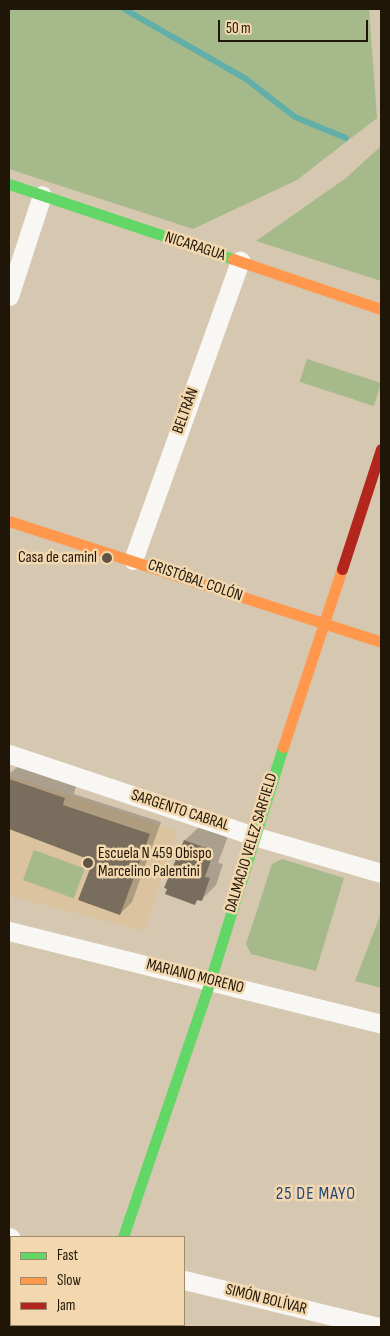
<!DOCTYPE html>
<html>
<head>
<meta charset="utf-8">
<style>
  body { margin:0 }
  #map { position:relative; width:390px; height:1336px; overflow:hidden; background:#d6c7b1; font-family:"Sofia Sans Condensed",sans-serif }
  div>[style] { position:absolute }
  .built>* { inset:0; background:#dbc39f }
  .green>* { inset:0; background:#a6b98a; transform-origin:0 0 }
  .shadow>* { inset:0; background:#0003 }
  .stream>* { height:6px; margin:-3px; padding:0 3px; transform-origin:3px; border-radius:3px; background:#62aea9 }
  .building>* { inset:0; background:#796e5d }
  .street>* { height:19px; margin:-9.5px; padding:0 9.5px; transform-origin:9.5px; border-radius:9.5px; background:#f9f7f3 }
  .fast>* { height:11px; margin:-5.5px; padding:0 5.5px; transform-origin:5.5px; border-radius:5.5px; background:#63d668 }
  .slow>* { height:11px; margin:-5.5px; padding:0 5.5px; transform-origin:5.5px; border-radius:5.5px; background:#ff974d }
  .jam>* { height:11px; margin:-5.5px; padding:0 5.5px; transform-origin:5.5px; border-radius:5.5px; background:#b3261e }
  .dots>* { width:14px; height:14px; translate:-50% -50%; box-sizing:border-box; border:2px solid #f2d7af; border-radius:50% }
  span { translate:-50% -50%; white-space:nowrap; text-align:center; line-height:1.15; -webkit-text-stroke:5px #f2d7af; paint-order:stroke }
  .street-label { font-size:16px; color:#201607 }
  .poi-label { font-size:16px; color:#201607 }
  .right { translate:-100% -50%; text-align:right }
  .left { translate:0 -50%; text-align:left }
  .neighbourhood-label { font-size:18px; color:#20467b; letter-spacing:1px }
  .frame { position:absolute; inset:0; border:10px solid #201607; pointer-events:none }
  .legend { position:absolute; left:10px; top:1236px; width:175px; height:90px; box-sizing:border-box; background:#f2d7af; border:1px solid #9e8a6c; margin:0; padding:6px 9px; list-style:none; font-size:15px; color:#201607 }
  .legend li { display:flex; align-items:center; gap:10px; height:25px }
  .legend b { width:25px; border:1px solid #9e8a6c }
  .scale { position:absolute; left:218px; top:20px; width:150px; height:22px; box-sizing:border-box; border:2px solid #201607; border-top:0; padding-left:6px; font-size:15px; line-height:18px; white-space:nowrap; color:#201607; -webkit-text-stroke:4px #f2d7af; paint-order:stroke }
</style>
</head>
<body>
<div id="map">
  <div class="built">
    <i style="clip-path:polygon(9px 776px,177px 831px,145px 931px,9px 896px)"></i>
  </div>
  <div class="green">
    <i style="clip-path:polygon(9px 9px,369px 9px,377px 118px,297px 180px,193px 229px,9px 169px)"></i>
    <i style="clip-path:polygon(381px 146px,381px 281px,256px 241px,346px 178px)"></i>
    <i style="left:307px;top:359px;width:78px;height:24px;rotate:18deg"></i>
    <i style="left:34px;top:850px;width:54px;height:32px;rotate:20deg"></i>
    <i style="clip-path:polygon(282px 859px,344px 878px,316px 971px,251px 954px,246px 944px,272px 864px)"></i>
    <i style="clip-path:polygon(381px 913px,381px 988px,355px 981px)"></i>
  </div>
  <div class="shadow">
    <i style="clip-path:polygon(18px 766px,76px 786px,74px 794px,161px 822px,132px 902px,120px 914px,94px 860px,9px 828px,9px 771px,12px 772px)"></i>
    <i style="clip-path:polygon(200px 826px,228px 836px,218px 863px,223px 864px,216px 885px,201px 900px,199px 899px,194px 903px,166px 887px,185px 840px)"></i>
  </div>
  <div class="stream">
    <i style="left:124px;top:9px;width:141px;rotate:29.8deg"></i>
    <i style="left:246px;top:79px;width:62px;rotate:37.8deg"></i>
    <i style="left:295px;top:117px;width:55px;rotate:22.4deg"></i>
  </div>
  <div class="building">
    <i style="clip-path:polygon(9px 779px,65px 798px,63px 805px,150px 834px,120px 915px,78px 900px,93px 861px,9px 829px)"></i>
    <i style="clip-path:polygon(184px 840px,214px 851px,205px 877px,210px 878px,202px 901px,197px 900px,195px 905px,165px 894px,167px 889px,164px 888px)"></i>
  </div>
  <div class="street">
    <i style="left:9px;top:296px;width:106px;rotate:-71.9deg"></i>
    <i style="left:133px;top:560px;width:318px;rotate:-70.3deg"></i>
    <i style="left:9px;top:754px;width:258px;rotate:18.5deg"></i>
    <i style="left:254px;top:836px;width:132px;rotate:16.2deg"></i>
    <i style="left:9px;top:931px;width:383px;rotate:14deg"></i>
    <i style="left:9px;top:1237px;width:2px;rotate:27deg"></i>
    <i style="left:184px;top:1280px;width:200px;rotate:13.6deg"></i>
    <i style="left:95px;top:1327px;width:2px;rotate:-90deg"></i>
  </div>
  <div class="fast">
    <i style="left:9px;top:184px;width:236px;rotate:18.5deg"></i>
    <i style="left:123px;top:1237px;width:270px;rotate:-71.2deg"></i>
    <i style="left:210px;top:981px;width:245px;rotate:-72.7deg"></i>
  </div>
  <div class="slow">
    <i style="left:233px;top:259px;width:156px;rotate:18.7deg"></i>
    <i style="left:9px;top:521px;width:391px;rotate:18deg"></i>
    <i style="left:283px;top:747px;width:188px;rotate:-71.7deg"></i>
  </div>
  <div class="jam">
    <i style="left:342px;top:569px;width:126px;rotate:-72deg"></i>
  </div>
  <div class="dots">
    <i style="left:107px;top:558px;background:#605442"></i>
    <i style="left:88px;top:863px;background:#605442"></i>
  </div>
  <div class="street-label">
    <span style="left:195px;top:247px;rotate:18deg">NICARAGUA</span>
    <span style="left:186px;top:411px;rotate:-70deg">BELTRÁN</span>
    <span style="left:195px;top:581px;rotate:19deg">CRISTÓBAL COLÓN</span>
    <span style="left:180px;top:811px;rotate:18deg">SARGENTO CABRAL</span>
    <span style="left:252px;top:843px;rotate:-73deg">DALMACIO VELEZ SARFIELD</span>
    <span style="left:195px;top:977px;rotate:14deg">MARIANO MORENO</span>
    <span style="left:266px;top:1300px;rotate:14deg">SIMÓN BOLÍVAR</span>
  </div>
  <div class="poi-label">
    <span class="right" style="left:97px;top:558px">Casa de caminl</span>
    <span class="left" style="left:98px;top:863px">Escuela N 459 Obispo<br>Marcelino Palentini</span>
  </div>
  <div class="neighbourhood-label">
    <span style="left:316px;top:1194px">25 DE MAYO</span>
  </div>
  <div class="frame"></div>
  <ul class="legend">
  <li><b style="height:6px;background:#63d668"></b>Fast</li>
  <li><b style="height:6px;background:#ff974d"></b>Slow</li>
  <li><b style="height:6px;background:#b3261e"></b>Jam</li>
  </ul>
  <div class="scale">50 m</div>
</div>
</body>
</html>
